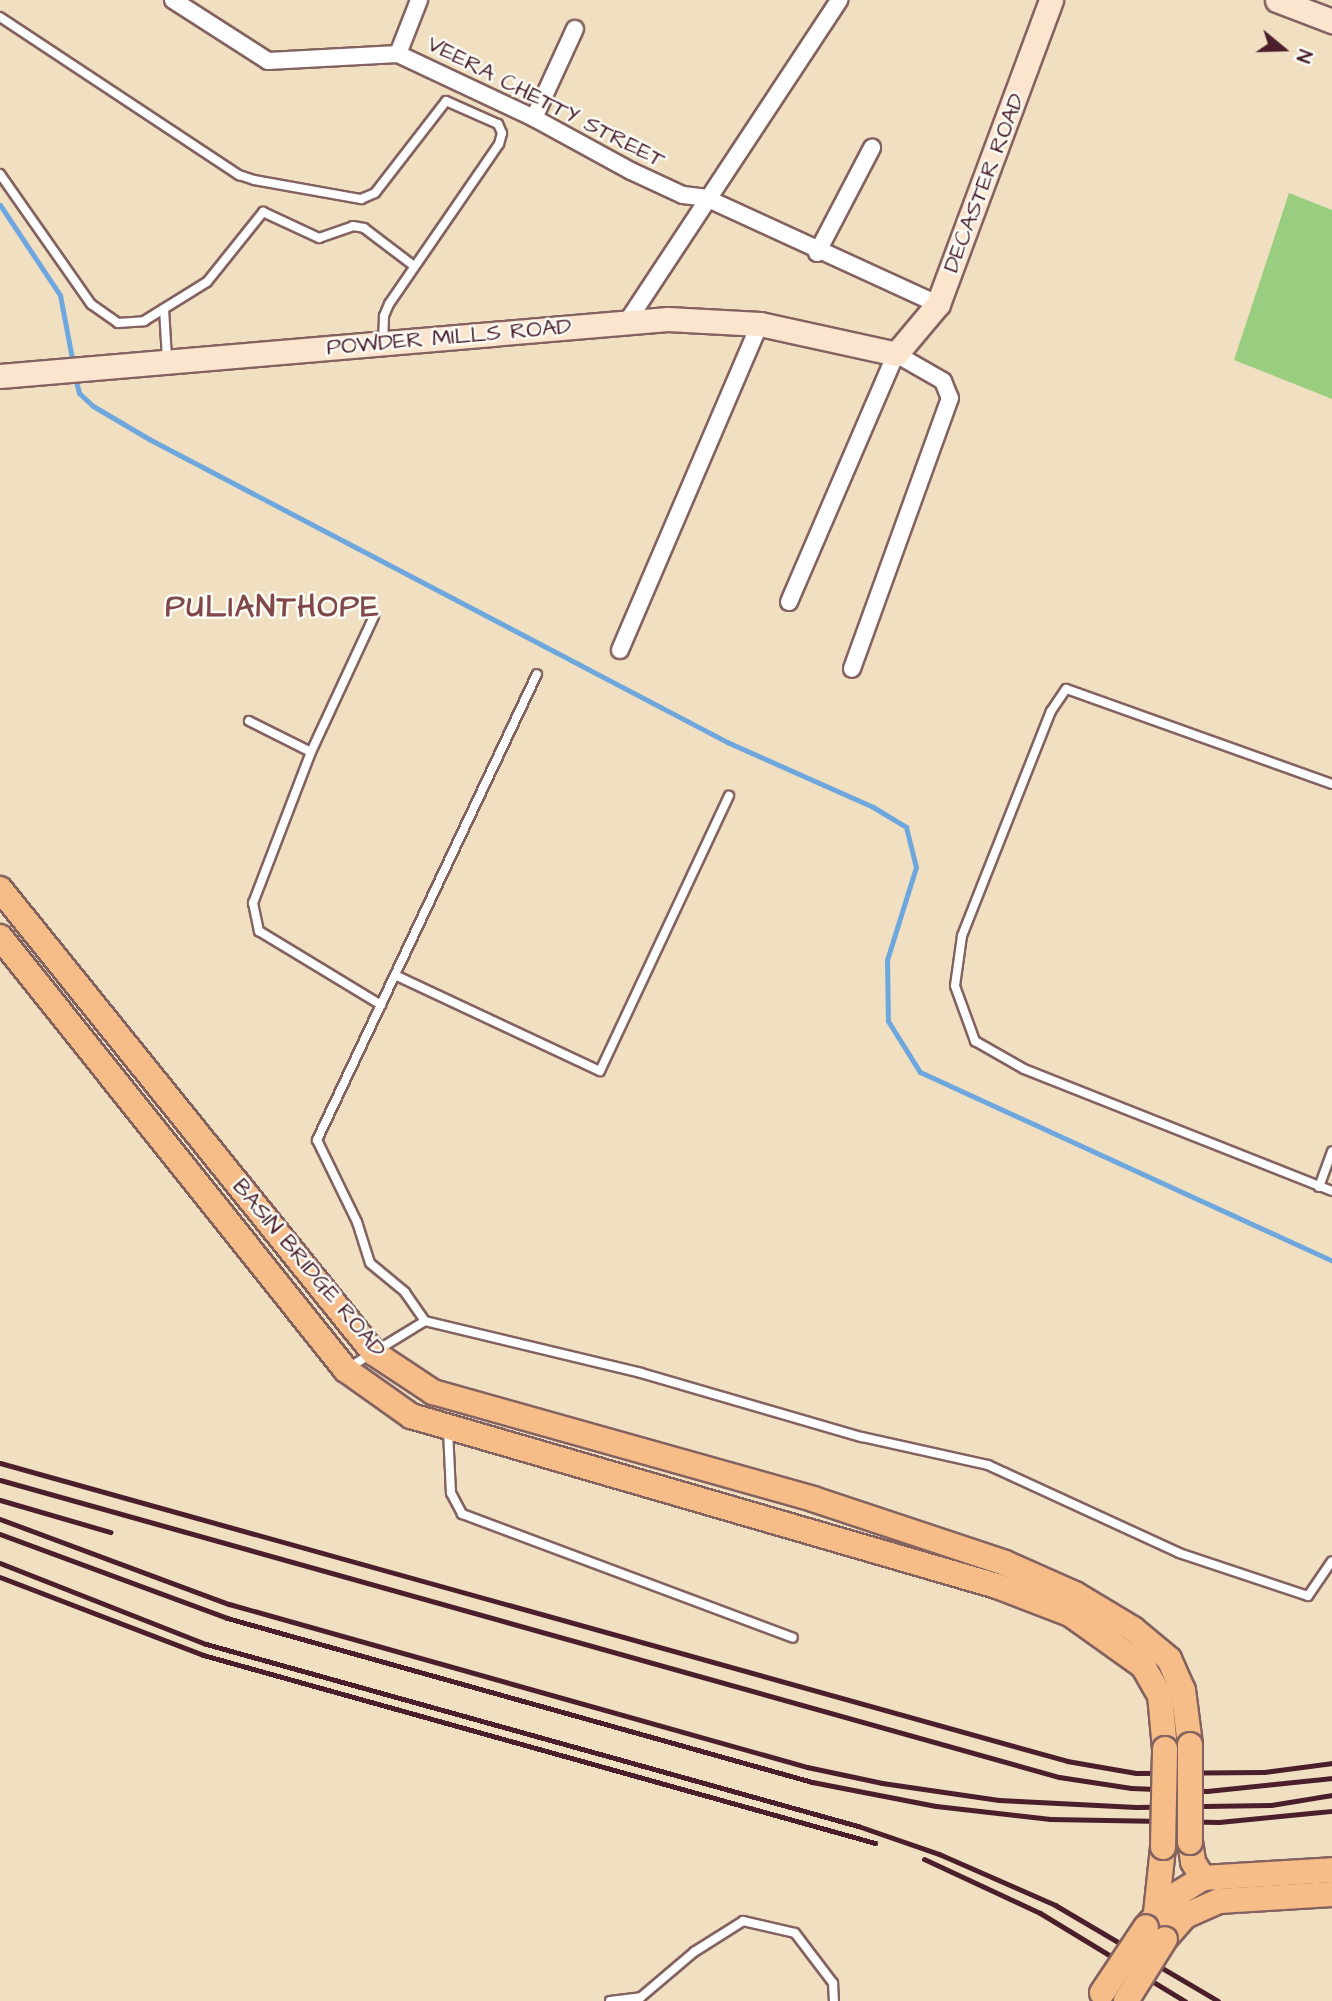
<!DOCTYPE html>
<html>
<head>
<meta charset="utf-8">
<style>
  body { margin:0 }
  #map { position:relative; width:1332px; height:2001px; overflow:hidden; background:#f1dfc1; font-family:"Architects Daughter",sans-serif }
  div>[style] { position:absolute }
  .green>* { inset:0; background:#99ce80 }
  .stream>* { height:5px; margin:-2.5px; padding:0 2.5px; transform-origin:2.5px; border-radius:2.5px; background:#6ea7dd }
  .roads { filter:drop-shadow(2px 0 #846260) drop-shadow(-2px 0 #846260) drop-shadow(0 2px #846260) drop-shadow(0 -2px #846260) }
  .lane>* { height:8px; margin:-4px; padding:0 4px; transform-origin:4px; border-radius:4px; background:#fff }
  .street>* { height:16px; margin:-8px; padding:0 8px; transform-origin:8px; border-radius:8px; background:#fff }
  .secondary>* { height:23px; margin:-11.5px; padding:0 11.5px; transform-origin:11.5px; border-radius:11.5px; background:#fce5cf }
  .primary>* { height:24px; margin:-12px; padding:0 12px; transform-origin:12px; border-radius:12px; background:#f7bd88 }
  .rail>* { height:5px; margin:-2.5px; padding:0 2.5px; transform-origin:2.5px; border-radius:2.5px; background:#4a1f2b }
  .bridges { filter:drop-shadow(2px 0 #846260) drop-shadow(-2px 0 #846260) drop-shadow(0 2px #846260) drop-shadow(0 -2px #846260) }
  .primary-bridge>* { height:24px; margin:-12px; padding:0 12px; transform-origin:12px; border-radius:12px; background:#f7bd88 }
  span { translate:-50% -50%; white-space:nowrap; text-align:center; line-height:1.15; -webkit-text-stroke:5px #fdfcf7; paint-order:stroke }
  .street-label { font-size:23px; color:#4a1f2b }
  .district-label { font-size:30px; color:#814849; font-weight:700; letter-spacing:2px }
  .north { position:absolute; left:1248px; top:14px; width:70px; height:70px; -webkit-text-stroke:5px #fdfcf7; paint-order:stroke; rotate:109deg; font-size:19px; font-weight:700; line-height:28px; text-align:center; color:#4a1f2b }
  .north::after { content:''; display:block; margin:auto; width:24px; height:32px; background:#4a1f2b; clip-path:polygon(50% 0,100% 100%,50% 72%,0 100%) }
</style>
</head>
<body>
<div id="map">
  <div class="green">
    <i style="clip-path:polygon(1289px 193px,1332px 210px,1332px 399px,1234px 360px)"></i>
  </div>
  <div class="stream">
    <i style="left:0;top:205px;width:108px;rotate:56.3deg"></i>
    <i style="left:60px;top:295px;width:70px;rotate:79.3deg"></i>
    <i style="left:74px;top:374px;width:20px;rotate:75deg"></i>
    <i style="left:79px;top:393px;width:19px;rotate:43deg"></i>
    <i style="left:93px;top:406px;width:65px;rotate:30.5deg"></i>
    <i style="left:149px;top:439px;width:653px;rotate:27.66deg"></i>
    <i style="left:727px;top:742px;width:160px;rotate:24deg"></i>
    <i style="left:873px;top:807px;width:39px;rotate:31deg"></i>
    <i style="left:906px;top:827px;width:41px;rotate:76deg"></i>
    <i style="left:916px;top:867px;width:97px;rotate:107.3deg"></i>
    <i style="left:887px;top:960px;width:61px;rotate:89.1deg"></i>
    <i style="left:888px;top:1021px;width:60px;rotate:57.9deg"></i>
    <i style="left:920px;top:1072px;width:453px;rotate:24.6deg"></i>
  </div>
  <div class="roads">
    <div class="lane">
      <i style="left:0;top:17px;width:287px;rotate:33.5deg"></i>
      <i style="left:239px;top:175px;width:16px;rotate:18deg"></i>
      <i style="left:254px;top:180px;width:109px;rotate:10.1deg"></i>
      <i style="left:361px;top:199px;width:15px;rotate:-23deg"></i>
      <i style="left:375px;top:193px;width:116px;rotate:-52.3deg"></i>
      <i style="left:446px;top:101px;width:57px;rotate:23.9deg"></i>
      <i style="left:498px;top:124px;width:10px;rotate:66deg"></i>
      <i style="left:502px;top:133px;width:11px;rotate:105deg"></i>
      <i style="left:499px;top:144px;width:194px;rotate:124.5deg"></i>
      <i style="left:389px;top:304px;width:13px;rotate:113deg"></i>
      <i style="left:384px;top:316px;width:25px;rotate:92deg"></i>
      <i style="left:0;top:174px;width:159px;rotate:55deg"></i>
      <i style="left:91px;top:304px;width:33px;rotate:35deg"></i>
      <i style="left:118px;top:323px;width:26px;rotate:-4deg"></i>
      <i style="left:144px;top:321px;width:74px;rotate:-31.8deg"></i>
      <i style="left:207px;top:282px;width:90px;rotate:-51.3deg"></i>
      <i style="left:263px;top:212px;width:62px;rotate:24.9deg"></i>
      <i style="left:319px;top:238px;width:36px;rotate:-19deg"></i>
      <i style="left:353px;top:226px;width:11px;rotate:10deg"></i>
      <i style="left:364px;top:228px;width:63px;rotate:37.2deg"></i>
      <i style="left:164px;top:309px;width:49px;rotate:86.5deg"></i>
      <i style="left:249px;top:721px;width:69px;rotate:26.6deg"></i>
      <i style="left:311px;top:752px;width:150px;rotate:-65.1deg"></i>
      <i style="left:311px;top:752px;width:162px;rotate:111deg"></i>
      <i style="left:253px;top:903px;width:29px;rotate:78deg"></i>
      <i style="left:259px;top:931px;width:143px;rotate:31.2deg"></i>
      <i style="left:1332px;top:784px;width:282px;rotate:-160.3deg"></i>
      <i style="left:1066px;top:689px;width:27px;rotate:124deg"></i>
      <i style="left:1051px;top:711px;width:242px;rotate:111.6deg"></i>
      <i style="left:962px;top:936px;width:50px;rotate:98deg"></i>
      <i style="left:955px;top:986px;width:59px;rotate:70deg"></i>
      <i style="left:975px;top:1041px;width:56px;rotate:29.7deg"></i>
      <i style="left:1024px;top:1069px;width:331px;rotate:21.6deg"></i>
      <i style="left:395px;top:975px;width:226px;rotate:25.1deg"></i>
      <i style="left:600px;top:1071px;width:304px;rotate:-64.9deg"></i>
      <i style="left:1319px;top:1187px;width:38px;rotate:-70deg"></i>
      <i style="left:425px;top:1321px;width:35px;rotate:-125deg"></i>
      <i style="left:405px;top:1292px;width:45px;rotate:-140.4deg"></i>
      <i style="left:370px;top:1263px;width:43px;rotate:-107.6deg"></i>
      <i style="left:357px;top:1222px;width:91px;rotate:-116deg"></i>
      <i style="left:317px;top:1140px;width:515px;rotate:-64.73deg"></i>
      <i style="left:348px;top:1368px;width:90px;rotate:-31.4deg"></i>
      <i style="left:425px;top:1321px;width:222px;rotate:13.5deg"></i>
      <i style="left:641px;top:1373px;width:230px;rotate:16.2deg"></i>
      <i style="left:862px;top:1437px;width:129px;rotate:12.5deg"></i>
      <i style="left:988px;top:1465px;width:210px;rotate:24.7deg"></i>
      <i style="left:1179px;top:1553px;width:136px;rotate:18.4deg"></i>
      <i style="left:1308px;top:1596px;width:42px;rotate:-55.6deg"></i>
      <i style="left:448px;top:1430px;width:63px;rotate:87.3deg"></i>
      <i style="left:451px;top:1493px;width:24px;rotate:62deg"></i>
      <i style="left:462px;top:1514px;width:353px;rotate:20.5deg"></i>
      <i style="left:610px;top:2001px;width:31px;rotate:-7deg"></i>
      <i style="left:641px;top:1997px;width:70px;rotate:-40.3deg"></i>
      <i style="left:694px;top:1952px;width:58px;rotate:-32.3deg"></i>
      <i style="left:743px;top:1921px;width:53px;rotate:13deg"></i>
      <i style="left:795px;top:1933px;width:63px;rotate:52.8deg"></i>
      <i style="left:833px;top:1983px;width:18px;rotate:87deg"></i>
    </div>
    <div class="street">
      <i style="left:173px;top:0;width:113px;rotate:32.7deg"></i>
      <i style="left:268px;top:61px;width:130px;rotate:-3.1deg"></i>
      <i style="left:398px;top:54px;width:150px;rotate:25.2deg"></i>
      <i style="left:534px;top:118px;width:111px;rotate:28.7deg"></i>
      <i style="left:631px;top:171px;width:57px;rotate:24.8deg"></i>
      <i style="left:683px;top:195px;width:23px;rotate:7deg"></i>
      <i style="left:706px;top:198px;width:255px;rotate:24.6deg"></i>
      <i style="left:398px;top:54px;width:58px;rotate:-68.7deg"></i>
      <i style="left:534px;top:118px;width:98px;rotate:-65.3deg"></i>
      <i style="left:817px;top:253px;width:119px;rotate:-62.4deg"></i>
      <i style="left:627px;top:322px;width:386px;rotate:-56.6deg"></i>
      <i style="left:789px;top:602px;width:270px;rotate:-66.7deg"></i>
      <i style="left:896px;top:354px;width:54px;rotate:29.9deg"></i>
      <i style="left:943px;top:381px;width:18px;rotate:68deg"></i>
      <i style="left:950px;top:398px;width:288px;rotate:109.9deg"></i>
      <i style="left:620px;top:650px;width:355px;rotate:-66.8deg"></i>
    </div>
    <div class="secondary">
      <i style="left:1277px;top:0;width:59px;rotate:20.9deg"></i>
      <i style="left:0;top:376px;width:670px;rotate:-4.88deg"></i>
      <i style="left:668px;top:319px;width:92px;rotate:3.1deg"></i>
      <i style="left:760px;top:324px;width:139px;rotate:12.4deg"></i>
      <i style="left:896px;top:354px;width:65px;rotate:-50deg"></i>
      <i style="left:938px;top:304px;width:324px;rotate:-69.6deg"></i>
    </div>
    <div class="primary">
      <i style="left:0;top:889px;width:596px;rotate:51.13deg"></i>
      <i style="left:374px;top:1353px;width:71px;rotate:33.5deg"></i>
      <i style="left:433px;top:1392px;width:395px;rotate:15.7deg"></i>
      <i style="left:813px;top:1499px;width:202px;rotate:18.4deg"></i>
      <i style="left:1005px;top:1563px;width:77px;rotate:23.9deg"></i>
      <i style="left:1075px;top:1594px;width:68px;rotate:31.1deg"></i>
      <i style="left:1133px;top:1629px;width:47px;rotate:39.8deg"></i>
      <i style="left:1169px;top:1659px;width:34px;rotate:66deg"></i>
      <i style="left:1183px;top:1690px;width:55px;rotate:82.7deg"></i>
      <i style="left:0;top:937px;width:554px;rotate:51.37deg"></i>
      <i style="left:346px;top:1370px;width:80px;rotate:35.3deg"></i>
      <i style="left:411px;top:1416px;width:610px;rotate:16.18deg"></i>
      <i style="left:997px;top:1586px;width:78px;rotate:21deg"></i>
      <i style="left:1070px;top:1614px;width:90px;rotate:35.5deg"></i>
      <i style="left:1143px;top:1666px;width:34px;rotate:60deg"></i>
      <i style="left:1160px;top:1695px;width:54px;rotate:84.7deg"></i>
      <i style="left:1190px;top:1842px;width:20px;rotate:81deg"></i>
      <i style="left:1193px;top:1862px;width:19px;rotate:58deg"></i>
      <i style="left:1156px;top:1913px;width:66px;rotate:-83.9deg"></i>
      <i style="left:1146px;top:1927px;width:38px;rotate:-49deg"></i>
      <i style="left:1171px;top:1898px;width:38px;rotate:-32deg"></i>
      <i style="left:1203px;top:1878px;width:129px;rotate:-3.5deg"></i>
      <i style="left:1165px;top:1939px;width:30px;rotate:-49deg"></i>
      <i style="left:1185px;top:1916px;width:37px;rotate:-24deg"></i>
      <i style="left:1219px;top:1901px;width:113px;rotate:-3.5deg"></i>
    </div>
  </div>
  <div class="rail">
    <i style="left:0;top:1463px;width:1108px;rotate:15.6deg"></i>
    <i style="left:1067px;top:1761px;width:70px;rotate:9.9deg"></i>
    <i style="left:1136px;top:1773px;width:128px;rotate:-0.4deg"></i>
    <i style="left:1264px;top:1772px;width:69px;rotate:-7.5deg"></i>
    <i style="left:0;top:1480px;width:1100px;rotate:15.67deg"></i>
    <i style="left:1059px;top:1777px;width:73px;rotate:8.7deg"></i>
    <i style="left:1131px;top:1788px;width:76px;rotate:2.3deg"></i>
    <i style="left:1207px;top:1791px;width:126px;rotate:-5.9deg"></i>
    <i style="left:0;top:1500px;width:115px;rotate:16.2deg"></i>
    <i style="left:0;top:1519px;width:244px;rotate:20.4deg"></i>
    <i style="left:229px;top:1604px;width:601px;rotate:15.75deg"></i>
    <i style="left:807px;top:1767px;width:77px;rotate:12deg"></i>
    <i style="left:882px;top:1783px;width:118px;rotate:8.3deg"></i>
    <i style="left:999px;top:1800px;width:137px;rotate:2.9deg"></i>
    <i style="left:1136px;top:1807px;width:135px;rotate:-0.8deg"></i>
    <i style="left:1271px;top:1805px;width:62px;rotate:-9.3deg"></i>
    <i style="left:0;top:1534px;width:242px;rotate:20.3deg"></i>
    <i style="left:227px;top:1618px;width:608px;rotate:15.66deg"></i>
    <i style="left:812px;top:1782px;width:126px;rotate:11deg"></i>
    <i style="left:936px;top:1806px;width:115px;rotate:6.5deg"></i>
    <i style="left:1050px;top:1819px;width:169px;rotate:1deg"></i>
    <i style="left:1219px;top:1822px;width:114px;rotate:-5.6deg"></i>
    <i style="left:0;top:1563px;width:221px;rotate:21.5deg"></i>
    <i style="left:206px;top:1644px;width:677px;rotate:15.6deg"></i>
    <i style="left:858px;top:1826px;width:86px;rotate:19.1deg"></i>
    <i style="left:939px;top:1854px;width:127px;rotate:23.7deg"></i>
    <i style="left:1055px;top:1905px;width:189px;rotate:30.5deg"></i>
    <i style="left:0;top:1577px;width:217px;rotate:21deg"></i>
    <i style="left:203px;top:1655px;width:698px;rotate:15.63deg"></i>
    <i style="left:924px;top:1859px;width:128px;rotate:25deg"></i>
    <i style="left:1040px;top:1913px;width:170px;rotate:31.3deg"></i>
  </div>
  <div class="bridges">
    <div class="primary-bridge">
      <i style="left:1190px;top:1842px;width:97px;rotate:-90deg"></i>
      <i style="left:1163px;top:1847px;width:98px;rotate:-88.8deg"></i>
      <i style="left:1102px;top:1993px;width:79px;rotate:-56.3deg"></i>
      <i style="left:1126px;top:2001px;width:73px;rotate:-57.8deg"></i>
    </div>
  </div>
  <div class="street-label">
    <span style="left:546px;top:102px;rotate:27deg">VEERA CHETTY STREET</span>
    <span style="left:984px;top:183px;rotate:-69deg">DECASTER ROAD</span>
    <span style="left:449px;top:337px;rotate:-5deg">POWDER MILLS ROAD</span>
    <span style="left:309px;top:1268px;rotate:50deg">BASIN BRIDGE ROAD</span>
  </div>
  <div class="district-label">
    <span style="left:273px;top:607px">PULIANTHOPE</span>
  </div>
  <div class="north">N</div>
</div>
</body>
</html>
